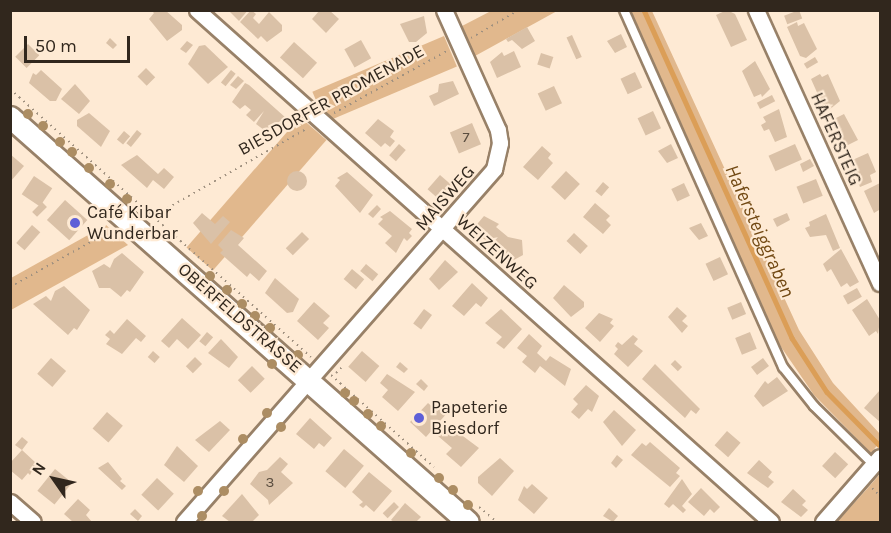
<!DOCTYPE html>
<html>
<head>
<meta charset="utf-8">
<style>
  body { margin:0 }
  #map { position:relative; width:891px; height:533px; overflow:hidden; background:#feead4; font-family:Karla,sans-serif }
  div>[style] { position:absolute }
  .green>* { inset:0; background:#e1b88d; transform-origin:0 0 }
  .stream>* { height:4.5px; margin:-2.25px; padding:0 2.25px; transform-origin:2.25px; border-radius:2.25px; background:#db9e57 }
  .building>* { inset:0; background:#dac1a7; transform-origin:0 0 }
  .round { border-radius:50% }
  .path>* { height:2px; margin-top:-1px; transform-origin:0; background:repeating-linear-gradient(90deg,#9f907f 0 1.5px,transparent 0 6px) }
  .roads { filter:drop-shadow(2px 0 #988168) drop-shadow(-2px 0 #988168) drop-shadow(0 2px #988168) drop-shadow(0 -2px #988168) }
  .lane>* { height:8px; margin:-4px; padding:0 4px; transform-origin:4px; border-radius:4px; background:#fff }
  .street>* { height:15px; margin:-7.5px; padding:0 7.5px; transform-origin:7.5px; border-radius:7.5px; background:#fff }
  .secondary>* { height:21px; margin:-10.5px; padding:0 10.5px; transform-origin:10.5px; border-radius:10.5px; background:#fff }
  .trees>* { width:10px; height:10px; margin:-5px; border-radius:50%; background:#ac8d63 }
  .dots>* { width:16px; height:16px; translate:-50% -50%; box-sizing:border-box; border:3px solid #feead4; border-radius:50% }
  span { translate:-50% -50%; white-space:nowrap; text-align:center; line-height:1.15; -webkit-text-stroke:4.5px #feead4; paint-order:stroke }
  .number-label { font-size:15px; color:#5b4e40 }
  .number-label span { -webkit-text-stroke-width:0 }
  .street-label { font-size:18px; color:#31271d }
  .poi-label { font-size:18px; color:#31271d }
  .left { translate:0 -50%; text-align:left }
  .water-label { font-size:20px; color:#724913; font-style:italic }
  .frame { position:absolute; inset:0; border:12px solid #31271d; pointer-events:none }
  .north { position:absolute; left:24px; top:449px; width:60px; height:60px; -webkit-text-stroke:4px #feead4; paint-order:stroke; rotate:304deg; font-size:16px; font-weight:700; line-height:24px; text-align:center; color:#31271d }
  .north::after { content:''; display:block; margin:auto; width:21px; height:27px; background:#31271d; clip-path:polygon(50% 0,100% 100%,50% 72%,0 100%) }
  .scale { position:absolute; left:24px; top:36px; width:106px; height:27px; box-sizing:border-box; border:3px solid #31271d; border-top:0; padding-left:8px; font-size:18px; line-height:21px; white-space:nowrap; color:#31271d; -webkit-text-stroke:4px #feead4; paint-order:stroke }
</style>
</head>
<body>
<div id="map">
  <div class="green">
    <i style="clip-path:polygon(491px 11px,557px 11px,475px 56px,462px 26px)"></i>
    <i style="clip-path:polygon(627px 11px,652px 11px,799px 330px,833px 383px,880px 434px,880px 442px,871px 453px,814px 395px,779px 344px)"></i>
    <i style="left:444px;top:36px;width:33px;height:143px;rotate:67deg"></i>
    <i style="left:300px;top:117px;width:35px;height:173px;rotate:41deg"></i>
    <i style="clip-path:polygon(106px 225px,128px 245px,11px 310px,11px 278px)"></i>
    <i style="clip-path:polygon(880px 474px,880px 522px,837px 522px,867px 489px)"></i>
  </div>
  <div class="stream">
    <i style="left:644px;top:10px;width:360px;rotate:65.7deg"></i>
    <i style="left:792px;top:338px;width:64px;rotate:57.1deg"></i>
    <i style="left:827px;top:392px;width:74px;rotate:45.5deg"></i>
  </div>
  <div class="building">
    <i style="clip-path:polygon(151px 10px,165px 10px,182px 25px,182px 30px,167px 41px,149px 19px,154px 13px)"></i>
    <i style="clip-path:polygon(228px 10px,248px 10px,239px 21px)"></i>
    <i style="clip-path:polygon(251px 10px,256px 14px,253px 18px,259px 24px,269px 12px,282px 25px,282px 31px,267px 42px,261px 36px,258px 39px,240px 22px)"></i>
    <i style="clip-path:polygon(320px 10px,329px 10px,339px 19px,326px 33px,312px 19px)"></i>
    <i style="clip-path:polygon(727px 10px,735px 14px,747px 40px,731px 47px,716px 15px)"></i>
    <i style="left:799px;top:10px;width:9px;height:16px;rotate:69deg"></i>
    <i style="clip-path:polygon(424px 16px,427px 33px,416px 42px,409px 42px,400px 24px)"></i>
    <i style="clip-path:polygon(797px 22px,798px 26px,804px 23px,817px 49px,806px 58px,800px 56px,787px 27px)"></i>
    <i style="clip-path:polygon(527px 27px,535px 41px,522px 49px,512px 40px,508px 42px,506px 39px)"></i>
    <i style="clip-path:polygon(621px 34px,627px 47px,615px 53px,607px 41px)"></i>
    <i style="left:572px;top:35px;width:24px;height:6px;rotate:66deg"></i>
    <i style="clip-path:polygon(110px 38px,117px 45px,113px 49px,106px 43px)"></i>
    <i style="left:361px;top:40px;width:21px;height:19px;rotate:61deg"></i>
    <i style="clip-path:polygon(187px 41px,193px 45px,186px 53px,180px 49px)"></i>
    <i style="left:294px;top:42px;width:31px;height:21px;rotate:42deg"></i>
    <i style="left:28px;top:44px;width:16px;height:18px;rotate:45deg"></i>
    <i style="clip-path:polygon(205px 45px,228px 67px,208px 84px,188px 64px,199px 46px)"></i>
    <i style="clip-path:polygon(514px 51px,521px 67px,497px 78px,490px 62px,502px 52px,504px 56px)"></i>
    <i style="left:541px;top:53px;width:13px;height:12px;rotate:18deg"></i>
    <i style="left:815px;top:57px;width:6px;height:13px;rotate:59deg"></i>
    <i style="clip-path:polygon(755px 61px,770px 89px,762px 97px,761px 94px,754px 97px,742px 71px)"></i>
    <i style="left:146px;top:68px;width:13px;height:12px;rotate:45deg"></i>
    <i style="clip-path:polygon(41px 70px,62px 89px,56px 101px,50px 101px,29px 83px,33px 73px,36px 75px)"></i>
    <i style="left:231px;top:70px;width:6px;height:16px;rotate:39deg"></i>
    <i style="left:635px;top:72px;width:17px;height:16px;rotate:65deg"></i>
    <i style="clip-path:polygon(820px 74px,822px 77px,828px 74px,840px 101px,829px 110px,824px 108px,811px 79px)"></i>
    <i style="clip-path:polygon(238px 76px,244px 81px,236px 89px,230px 85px)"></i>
    <i style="clip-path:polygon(453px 81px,459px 94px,434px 106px,429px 96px,438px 92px,439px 84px)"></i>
    <i style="clip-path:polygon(245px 83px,249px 85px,286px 118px,264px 130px,256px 124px,264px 111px,254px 122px,246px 115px,251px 110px,245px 105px,240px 109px,232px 102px)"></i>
    <i style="clip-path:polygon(75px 84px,90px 101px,79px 114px,61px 99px)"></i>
    <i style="left:554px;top:86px;width:19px;height:18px;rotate:65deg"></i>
    <i style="left:772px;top:95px;width:7px;height:17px;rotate:63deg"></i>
    <i style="clip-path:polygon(779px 109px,787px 137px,775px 142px,769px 129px,764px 131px,761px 125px,766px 122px,763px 117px)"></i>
    <i style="left:653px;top:111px;width:19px;height:17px;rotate:65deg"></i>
    <i style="clip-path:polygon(89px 113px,110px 131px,101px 147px,77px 126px,77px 120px)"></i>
    <i style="clip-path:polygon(844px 114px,858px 140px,846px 146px,844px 142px,840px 144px,832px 120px)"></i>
    <i style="clip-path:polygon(378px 119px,394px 131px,390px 137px,395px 141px,390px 147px,385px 143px,381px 147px,365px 133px)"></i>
    <i style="left:472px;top:123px;width:23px;height:24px;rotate:67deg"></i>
    <i style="left:137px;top:130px;width:6px;height:17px;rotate:39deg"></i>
    <i style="left:124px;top:131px;width:8px;height:11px;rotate:40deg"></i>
    <i style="left:399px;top:144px;width:9px;height:15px;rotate:41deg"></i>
    <i style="clip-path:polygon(671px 144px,678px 158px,667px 163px,658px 151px)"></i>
    <i style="left:795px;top:144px;width:17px;height:29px;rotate:66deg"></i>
    <i style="clip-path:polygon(542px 146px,551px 154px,548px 158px,553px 163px,538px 180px,523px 167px)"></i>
    <i style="clip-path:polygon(868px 153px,876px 172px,870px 175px,872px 182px,860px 187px,848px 162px)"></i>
    <i style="clip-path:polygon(10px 154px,24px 166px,10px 182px)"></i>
    <i style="clip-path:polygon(137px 155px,158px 174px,164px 168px,174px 177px,164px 189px,153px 180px,147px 188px,121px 165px)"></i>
    <i style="clip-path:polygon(810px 159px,814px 166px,803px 172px,800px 164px)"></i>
    <i class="round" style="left:287px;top:171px;width:20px;height:20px"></i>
    <i style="left:566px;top:171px;width:19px;height:22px;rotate:43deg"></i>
    <i style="clip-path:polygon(347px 172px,373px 195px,360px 213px,335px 186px,340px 180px,337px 178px)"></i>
    <i style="left:440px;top:175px;width:18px;height:19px;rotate:41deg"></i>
    <i style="left:34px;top:176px;width:22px;height:22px;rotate:34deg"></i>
    <i style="left:816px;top:179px;width:18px;height:21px;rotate:68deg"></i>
    <i style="left:603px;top:182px;width:8px;height:12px;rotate:40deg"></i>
    <i style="left:684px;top:183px;width:14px;height:14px;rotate:65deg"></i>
    <i style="clip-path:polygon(880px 183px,880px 214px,879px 210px,874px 213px,864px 191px)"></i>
    <i style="left:65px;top:200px;width:30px;height:27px;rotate:42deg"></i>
    <i style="left:42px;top:202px;width:7px;height:14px;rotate:45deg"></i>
    <i style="clip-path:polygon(595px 203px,610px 216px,606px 220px,611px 225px,603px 234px,583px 217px)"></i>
    <i style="clip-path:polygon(377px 205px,381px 209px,373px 218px,368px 214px)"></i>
    <i style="clip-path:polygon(390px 211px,412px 229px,409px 233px,412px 236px,407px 241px,404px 238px,396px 253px,385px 243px,392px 236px,378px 224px,383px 219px,380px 217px)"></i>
    <i style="clip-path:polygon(202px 213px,215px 224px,223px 216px,230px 222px,211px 244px,193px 223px)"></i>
    <i style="clip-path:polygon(787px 213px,790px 220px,777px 227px,773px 219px)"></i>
    <i style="clip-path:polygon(826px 214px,840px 248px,833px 251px,826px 235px,810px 237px,805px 228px,810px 226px,809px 222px)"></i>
    <i style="clip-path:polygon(484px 216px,499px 224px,496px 227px,508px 237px,522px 240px,523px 255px,512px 261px,505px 258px,473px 229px)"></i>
    <i style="clip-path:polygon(701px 223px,708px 236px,699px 240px,689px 228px)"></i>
    <i style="left:32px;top:225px;width:11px;height:24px;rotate:41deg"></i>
    <i style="clip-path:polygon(231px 230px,244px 238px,238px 245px,267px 271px,259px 281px,250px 273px,247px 277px,220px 253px,223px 250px,218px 245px)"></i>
    <i style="left:302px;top:232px;width:10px;height:23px;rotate:45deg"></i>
    <i style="left:574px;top:233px;width:19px;height:11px;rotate:43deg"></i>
    <i style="clip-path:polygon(841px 249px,859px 282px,850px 287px,847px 283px,841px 287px,831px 269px,827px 272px,823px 264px)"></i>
    <i style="clip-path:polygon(122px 253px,144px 272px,130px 292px,127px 290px,121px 297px,110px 288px,99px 288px,92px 271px,104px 264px,110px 268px,114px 259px)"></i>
    <i style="left:720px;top:257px;width:19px;height:16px;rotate:65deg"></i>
    <i style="clip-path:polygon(445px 260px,458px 272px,439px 290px,429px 279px)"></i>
    <i style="left:366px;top:264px;width:16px;height:9px;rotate:40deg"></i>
    <i style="left:352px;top:269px;width:16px;height:13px;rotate:40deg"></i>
    <i style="clip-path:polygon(275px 278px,299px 299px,293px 312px,287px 313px,265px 293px)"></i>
    <i style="clip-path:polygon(472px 283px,488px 298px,481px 307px,476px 303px,464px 316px,452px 306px)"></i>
    <i style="clip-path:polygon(564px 285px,584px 302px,584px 307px,571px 317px,553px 298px)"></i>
    <i style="clip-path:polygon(64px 286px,90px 310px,77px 330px,74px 328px,68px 335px,33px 304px,46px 296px,51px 301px,55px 291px)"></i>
    <i style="left:857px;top:288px;width:10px;height:16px;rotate:61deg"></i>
    <i style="clip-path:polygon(867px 299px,880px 320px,878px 334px,876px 331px,869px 336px,852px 310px)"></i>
    <i style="clip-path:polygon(314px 302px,330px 316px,323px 323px,329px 328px,318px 340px,297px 321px)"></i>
    <i style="left:741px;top:302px;width:13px;height:15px;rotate:67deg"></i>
    <i style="clip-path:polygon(677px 307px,687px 316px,682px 321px,688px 326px,682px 333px,668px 317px)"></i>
    <i style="left:424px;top:309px;width:10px;height:18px;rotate:37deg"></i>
    <i style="clip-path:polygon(501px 309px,522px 329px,504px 349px,496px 343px,502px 337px,485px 323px)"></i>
    <i style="clip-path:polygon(599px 313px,613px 319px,610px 323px,614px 326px,600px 342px,585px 328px)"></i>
    <i style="clip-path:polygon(182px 318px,201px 335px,188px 349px,177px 339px,169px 348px,161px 341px)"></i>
    <i style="clip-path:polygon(127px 319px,146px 336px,141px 342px,136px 338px,122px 354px,106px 344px,110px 339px,105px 335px,110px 330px,114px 334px)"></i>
    <i style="left:207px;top:332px;width:8px;height:12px;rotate:40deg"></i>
    <i style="left:750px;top:332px;width:18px;height:16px;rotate:68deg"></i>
    <i style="clip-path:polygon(529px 334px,542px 346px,537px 353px,546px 361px,550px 356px,571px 369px,565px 386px,540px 366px,535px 373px,522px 362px,527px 356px,517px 348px)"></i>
    <i style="clip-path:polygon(633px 335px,638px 339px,634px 344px,643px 351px,628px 367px,614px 354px,618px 349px,615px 346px,618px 342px,622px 345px)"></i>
    <i style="clip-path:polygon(221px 339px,238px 357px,229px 368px,208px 353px)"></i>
    <i style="left:153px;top:351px;width:9px;height:8px;rotate:41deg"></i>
    <i style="left:362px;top:351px;width:23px;height:21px;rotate:41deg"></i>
    <i style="left:195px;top:357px;width:10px;height:13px;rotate:45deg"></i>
    <i style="left:51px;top:358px;width:20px;height:21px;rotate:41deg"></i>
    <i style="left:763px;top:358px;width:10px;height:15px;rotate:53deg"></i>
    <i style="left:675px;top:360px;width:10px;height:6px;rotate:45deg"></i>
    <i style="clip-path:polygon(400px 362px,408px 369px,404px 373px,396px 367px)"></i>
    <i style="clip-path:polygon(655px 364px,700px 409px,696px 414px,691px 410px,685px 418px,642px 379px)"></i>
    <i style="left:252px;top:366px;width:18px;height:20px;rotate:45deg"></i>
    <i style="clip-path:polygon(387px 374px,415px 392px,398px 411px,382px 397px,388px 390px,380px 383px)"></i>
    <i style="clip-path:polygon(777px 377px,788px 391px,763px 407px,754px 396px,765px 381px,768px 384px)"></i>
    <i style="clip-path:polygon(421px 379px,428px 386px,424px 391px,416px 384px)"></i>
    <i style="clip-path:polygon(586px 385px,599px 396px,592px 412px,588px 409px,579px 419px,571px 412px,578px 404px,573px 399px)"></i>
    <i style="clip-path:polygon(880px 390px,880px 422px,864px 408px)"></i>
    <i style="clip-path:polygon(428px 403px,437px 411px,442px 407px,448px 412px,426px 437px,410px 422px)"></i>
    <i style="clip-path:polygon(614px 410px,636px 430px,622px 446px,603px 422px)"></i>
    <i style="left:107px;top:412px;width:21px;height:22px;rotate:41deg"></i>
    <i style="clip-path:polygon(310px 418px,332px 438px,324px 447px,319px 443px,314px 449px,296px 434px)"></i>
    <i style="clip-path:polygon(220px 421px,230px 430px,209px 452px,195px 440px)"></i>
    <i style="clip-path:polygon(448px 425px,479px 448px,461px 467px,446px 454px,452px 448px,438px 436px)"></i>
    <i style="left:727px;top:431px;width:18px;height:19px;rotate:41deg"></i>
    <i style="clip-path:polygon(22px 437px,28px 442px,22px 450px,15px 445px)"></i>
    <i style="clip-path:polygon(650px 442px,680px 468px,676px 473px,680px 476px,670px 487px,631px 455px,642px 443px,646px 446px)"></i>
    <i style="clip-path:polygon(177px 446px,198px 466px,184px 482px,164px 465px)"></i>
    <i style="left:344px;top:449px;width:26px;height:29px;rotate:40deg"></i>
    <i style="clip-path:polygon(22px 450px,36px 463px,30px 475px,28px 473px,22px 480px,10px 470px,10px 463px)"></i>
    <i style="left:835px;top:452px;width:18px;height:19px;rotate:43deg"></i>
    <i style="clip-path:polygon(617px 455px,623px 460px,616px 468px,611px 463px)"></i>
    <i style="clip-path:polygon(280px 457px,288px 464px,281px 472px,293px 483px,269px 505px,268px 500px,250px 484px,259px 472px,267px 470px)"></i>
    <i style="clip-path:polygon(500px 458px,514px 471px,492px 496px,478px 483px,478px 477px)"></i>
    <i style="clip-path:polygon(759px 460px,772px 472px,768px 477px,774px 482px,768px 488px,747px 473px)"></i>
    <i style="clip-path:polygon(108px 462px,122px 479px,120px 481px,126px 486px,122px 490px,98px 468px)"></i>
    <i style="left:55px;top:469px;width:22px;height:28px;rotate:39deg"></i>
    <i style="clip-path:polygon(369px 472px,392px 491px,374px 512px,366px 505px,363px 508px,359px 505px,363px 502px,352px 492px)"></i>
    <i style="left:157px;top:478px;width:23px;height:23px;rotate:43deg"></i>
    <i style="clip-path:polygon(682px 479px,692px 494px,682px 506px,686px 510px,683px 513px,673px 504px,669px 508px,664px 504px)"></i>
    <i style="clip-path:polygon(532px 484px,548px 498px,534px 514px,518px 500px,524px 486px,527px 489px)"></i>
    <i style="clip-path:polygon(701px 488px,720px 507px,714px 513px,710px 509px,704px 516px,688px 502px)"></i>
    <i style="clip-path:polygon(793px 489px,806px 501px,802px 505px,808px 510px,801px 517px,781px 502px)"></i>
    <i style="clip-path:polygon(242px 494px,259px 515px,252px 522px,230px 522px,222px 516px)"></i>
    <i style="clip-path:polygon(78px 499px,90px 510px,86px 515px,92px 522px,73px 522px,64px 514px)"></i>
    <i style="left:394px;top:502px;width:7px;height:16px;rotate:45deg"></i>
    <i style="clip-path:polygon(405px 503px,421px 517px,416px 522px,394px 522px,391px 520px)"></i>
    <i style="clip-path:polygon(609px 508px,618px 516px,613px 522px,603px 516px)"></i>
    <i style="clip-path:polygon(135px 509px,142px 516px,138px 521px,130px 514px)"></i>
  </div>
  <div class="path">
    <i style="left:471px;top:38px;width:56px;rotate:-30.3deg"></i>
    <i style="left:10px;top:89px;width:403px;rotate:41.7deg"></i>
    <i style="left:334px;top:113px;width:129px;rotate:-28.8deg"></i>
    <i style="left:157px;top:214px;width:174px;rotate:-29.7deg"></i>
    <i style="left:10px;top:287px;width:109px;rotate:-29.2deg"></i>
    <i style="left:105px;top:234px;width:9px"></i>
    <i style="left:336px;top:373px;width:8px;rotate:-45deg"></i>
    <i style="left:331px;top:375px;width:138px;rotate:41.8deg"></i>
    <i style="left:872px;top:488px;width:11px;rotate:45deg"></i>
    <i style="left:479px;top:507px;width:23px;rotate:40deg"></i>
  </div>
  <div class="roads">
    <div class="lane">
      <i style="left:624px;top:10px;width:391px;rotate:66deg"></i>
      <i style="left:783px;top:367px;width:50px;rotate:51.5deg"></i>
      <i style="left:814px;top:406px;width:83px;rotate:44.5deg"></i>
    </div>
    <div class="street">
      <i style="left:197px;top:10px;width:769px;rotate:41.73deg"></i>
      <i style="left:756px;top:10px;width:300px;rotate:65.6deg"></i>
      <i style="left:10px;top:502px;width:30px;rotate:41deg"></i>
      <i style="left:184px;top:522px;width:470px;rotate:-48.7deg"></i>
      <i style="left:494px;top:169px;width:27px;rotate:-77deg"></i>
      <i style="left:500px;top:143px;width:13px;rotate:-99deg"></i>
      <i style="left:498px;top:130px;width:132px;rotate:-114.2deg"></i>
      <i style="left:823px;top:522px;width:86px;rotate:-48.8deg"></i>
    </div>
    <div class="secondary">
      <i style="left:10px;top:117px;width:611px;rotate:41.49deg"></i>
    </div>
  </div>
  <div class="trees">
    <i style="left:28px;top:114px"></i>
    <i style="left:43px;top:126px"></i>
    <i style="left:60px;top:142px"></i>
    <i style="left:72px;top:152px"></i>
    <i style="left:89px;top:168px"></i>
    <i style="left:110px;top:184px"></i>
    <i style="left:127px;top:199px"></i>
    <i style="left:210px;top:276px"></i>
    <i style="left:227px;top:290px"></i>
    <i style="left:242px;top:304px"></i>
    <i style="left:255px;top:316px"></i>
    <i style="left:270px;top:328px"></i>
    <i style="left:298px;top:355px"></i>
    <i style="left:272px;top:364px"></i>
    <i style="left:345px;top:393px"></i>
    <i style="left:354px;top:401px"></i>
    <i style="left:267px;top:413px"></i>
    <i style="left:368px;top:414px"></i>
    <i style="left:381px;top:426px"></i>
    <i style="left:281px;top:427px"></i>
    <i style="left:243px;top:439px"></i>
    <i style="left:411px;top:453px"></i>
    <i style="left:439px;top:478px"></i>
    <i style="left:453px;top:490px"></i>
    <i style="left:198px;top:491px"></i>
    <i style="left:224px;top:491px"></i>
    <i style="left:468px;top:505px"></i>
    <i style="left:202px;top:516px"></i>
  </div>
  <div class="dots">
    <i style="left:75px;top:223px;background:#5e5fd7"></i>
    <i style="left:419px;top:418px;background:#5e5fd7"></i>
  </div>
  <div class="number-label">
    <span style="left:466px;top:138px">7</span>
    <span style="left:270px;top:483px">3</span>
  </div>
  <div class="street-label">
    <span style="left:331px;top:100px;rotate:-29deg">BIESDORFER PROMENADE</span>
    <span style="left:836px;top:139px;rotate:66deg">HAFERSTEIG</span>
    <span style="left:445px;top:198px;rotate:-49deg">MAISWEG</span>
    <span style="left:497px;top:252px;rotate:42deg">WEIZENWEG</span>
    <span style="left:240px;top:318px;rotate:41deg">OBERFELDSTRASSE</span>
  </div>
  <div class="poi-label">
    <span class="left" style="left:87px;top:223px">Café Kibar<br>Wunderbar</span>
    <span class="left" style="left:431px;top:418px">Papeterie<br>Biesdorf</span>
  </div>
  <div class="water-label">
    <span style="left:760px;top:231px;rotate:66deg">Hafersteiggraben</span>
  </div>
  <div class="frame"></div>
  <div class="north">N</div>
  <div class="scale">50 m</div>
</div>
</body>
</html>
